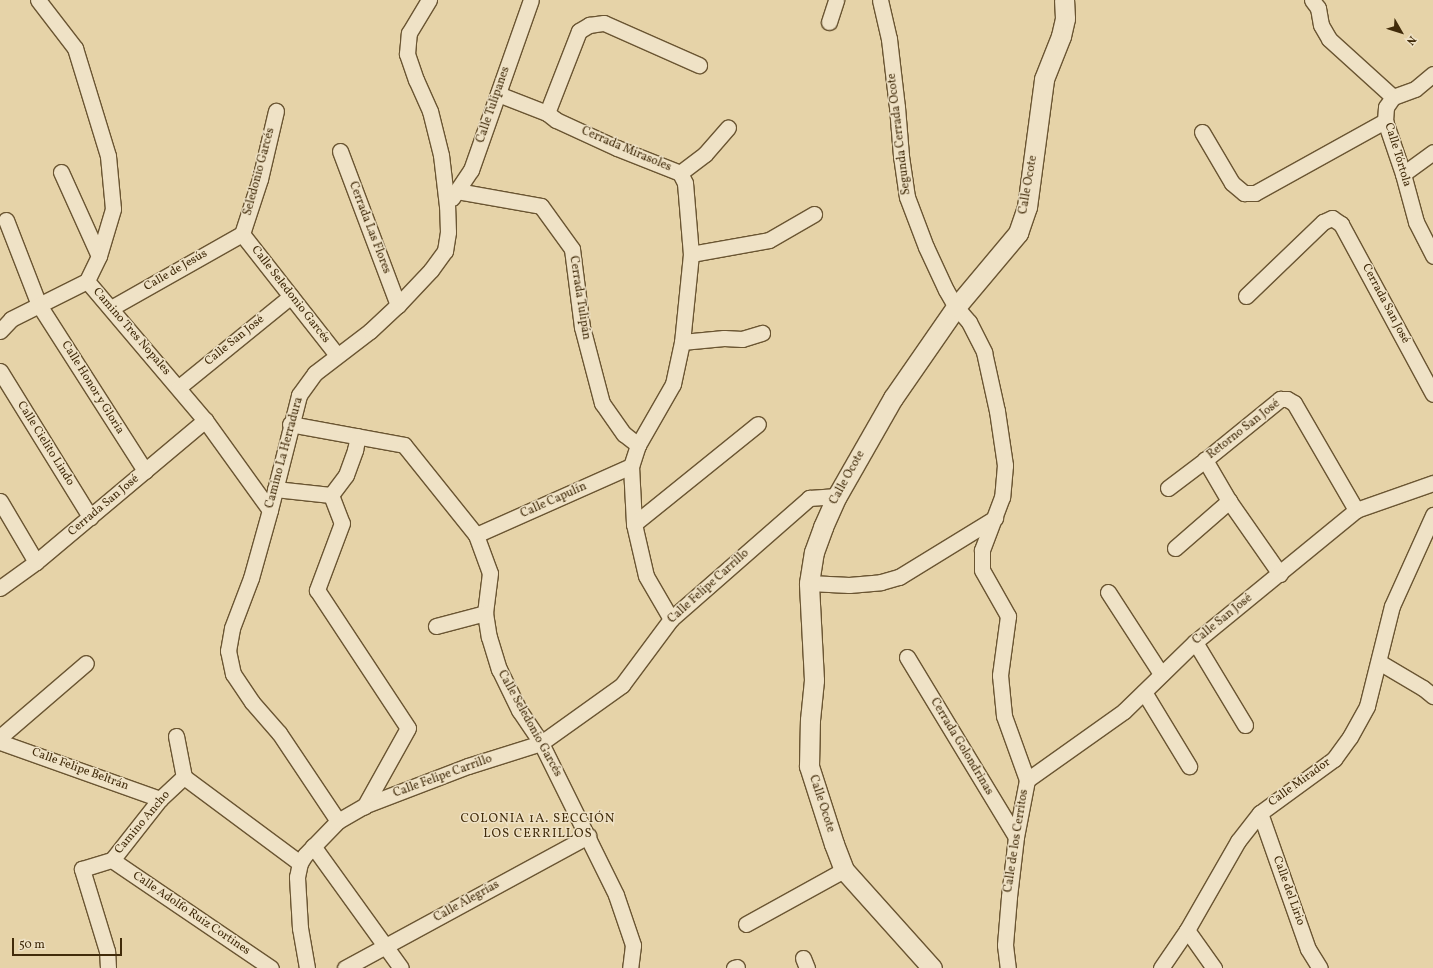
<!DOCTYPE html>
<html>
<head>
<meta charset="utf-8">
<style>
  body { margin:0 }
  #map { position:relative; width:1433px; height:968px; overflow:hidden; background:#e6d3a8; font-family:Vollkorn,serif }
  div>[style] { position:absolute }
  .roads { filter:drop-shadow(1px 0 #6a5532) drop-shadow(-1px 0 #6a5532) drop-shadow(0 1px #6a5532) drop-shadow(0 -1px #6a5532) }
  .minor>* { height:15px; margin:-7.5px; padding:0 7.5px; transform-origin:7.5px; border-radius:7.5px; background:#efe2c6 }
  .tertiary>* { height:19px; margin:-9.5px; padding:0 9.5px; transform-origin:9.5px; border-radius:9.5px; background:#efe2c6 }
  span { translate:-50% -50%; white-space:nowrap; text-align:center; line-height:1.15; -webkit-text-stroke:3px #efe2c6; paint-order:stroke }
  .street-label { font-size:12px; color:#412b0a }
  .neighbourhood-label { font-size:13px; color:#412b0a; letter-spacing:1px }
  .north { position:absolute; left:1381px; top:12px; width:40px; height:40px; -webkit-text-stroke:3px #efe2c6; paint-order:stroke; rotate:129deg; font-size:11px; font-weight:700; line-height:16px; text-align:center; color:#412b0a }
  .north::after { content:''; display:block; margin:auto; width:14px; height:18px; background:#412b0a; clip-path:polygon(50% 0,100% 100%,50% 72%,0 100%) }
  .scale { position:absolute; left:12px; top:938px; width:110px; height:18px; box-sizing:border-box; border:2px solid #412b0a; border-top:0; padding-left:5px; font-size:12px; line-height:14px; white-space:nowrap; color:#412b0a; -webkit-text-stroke:3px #efe2c6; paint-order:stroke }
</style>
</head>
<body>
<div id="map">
  <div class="roads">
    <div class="minor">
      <i style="left:38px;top:0;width:61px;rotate:52.4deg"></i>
      <i style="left:75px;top:48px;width:113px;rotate:73deg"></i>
      <i style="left:108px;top:156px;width:53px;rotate:84.6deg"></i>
      <i style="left:113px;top:209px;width:49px;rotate:106.6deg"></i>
      <i style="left:99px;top:256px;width:28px;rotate:116deg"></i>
      <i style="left:87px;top:281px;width:182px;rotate:49.7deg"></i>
      <i style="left:205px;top:420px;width:111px;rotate:54.2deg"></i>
      <i style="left:880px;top:0;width:40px;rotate:77deg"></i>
      <i style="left:889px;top:39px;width:68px;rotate:83.3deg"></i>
      <i style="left:897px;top:107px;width:49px;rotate:85.3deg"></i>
      <i style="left:901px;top:156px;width:41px;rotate:81.7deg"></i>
      <i style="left:907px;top:197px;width:53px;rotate:69.2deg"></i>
      <i style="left:926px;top:247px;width:47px;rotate:65.1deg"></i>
      <i style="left:946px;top:290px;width:20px;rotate:60deg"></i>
      <i style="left:956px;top:307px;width:20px;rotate:49deg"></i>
      <i style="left:969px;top:322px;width:34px;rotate:63deg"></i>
      <i style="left:984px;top:352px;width:60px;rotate:77.6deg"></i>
      <i style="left:997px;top:411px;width:55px;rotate:81.6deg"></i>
      <i style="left:1005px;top:465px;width:32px;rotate:95deg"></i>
      <i style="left:1002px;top:497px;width:57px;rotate:110.7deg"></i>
      <i style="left:982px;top:550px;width:20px;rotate:90deg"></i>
      <i style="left:982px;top:570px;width:53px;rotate:60.5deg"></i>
      <i style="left:1008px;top:616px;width:60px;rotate:97.7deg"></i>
      <i style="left:1000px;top:675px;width:41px;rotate:84.4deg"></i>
      <i style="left:1004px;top:716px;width:68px;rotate:70.2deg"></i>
      <i style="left:1027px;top:780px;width:58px;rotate:100.9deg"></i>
      <i style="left:1016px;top:837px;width:60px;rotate:96.7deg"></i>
      <i style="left:1009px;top:897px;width:48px;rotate:94.8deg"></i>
      <i style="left:1005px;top:945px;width:23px;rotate:83deg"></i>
      <i style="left:1312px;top:0;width:10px;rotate:53deg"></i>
      <i style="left:1318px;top:8px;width:17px;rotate:80deg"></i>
      <i style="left:1321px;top:25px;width:16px;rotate:60deg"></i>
      <i style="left:1329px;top:39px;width:86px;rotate:42.2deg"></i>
      <i style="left:829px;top:22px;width:23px;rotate:-72deg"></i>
      <i style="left:1433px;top:74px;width:23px;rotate:140deg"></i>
      <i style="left:1415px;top:89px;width:23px;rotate:160deg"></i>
      <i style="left:1393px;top:97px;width:12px;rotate:125deg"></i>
      <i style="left:1386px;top:107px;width:14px;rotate:94deg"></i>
      <i style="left:1385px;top:121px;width:56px;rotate:71.2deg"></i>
      <i style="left:1403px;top:174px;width:50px;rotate:74.8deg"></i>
      <i style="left:1416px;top:222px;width:38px;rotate:63deg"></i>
      <i style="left:498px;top:94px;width:53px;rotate:21.2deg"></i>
      <i style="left:547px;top:113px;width:11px;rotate:38deg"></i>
      <i style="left:556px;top:120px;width:67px;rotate:24.7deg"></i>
      <i style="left:617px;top:148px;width:68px;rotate:21.6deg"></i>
      <i style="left:680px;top:173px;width:11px;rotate:63deg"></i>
      <i style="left:685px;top:183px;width:71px;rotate:85.2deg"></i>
      <i style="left:691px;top:254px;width:88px;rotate:95.8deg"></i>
      <i style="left:682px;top:342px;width:43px;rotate:102.1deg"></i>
      <i style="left:673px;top:384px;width:70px;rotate:119.8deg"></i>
      <i style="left:638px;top:445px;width:22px;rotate:108deg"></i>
      <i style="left:631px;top:466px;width:58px;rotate:87deg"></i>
      <i style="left:634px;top:524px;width:53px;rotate:77deg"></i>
      <i style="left:646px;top:576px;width:50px;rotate:59.8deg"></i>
      <i style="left:547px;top:113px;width:88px;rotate:-68.7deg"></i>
      <i style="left:579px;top:31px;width:12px;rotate:-31deg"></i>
      <i style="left:589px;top:25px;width:15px;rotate:-8deg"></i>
      <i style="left:604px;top:23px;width:104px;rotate:23.9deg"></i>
      <i style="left:1202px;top:132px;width:59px;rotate:59.5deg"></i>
      <i style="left:1232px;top:183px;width:16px;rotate:40deg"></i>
      <i style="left:1244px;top:193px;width:11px"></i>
      <i style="left:1255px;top:193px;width:149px;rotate:-29deg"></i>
      <i style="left:340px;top:151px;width:165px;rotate:69.4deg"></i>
      <i style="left:61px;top:172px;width:92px;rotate:65.7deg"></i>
      <i style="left:680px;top:173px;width:31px;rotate:-37deg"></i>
      <i style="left:705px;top:154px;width:35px;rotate:-49deg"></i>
      <i style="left:1403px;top:174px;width:37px;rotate:-36deg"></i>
      <i style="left:457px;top:191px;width:85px;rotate:10.1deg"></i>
      <i style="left:541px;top:206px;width:53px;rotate:54.2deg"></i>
      <i style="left:572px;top:249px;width:79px;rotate:82.7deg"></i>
      <i style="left:582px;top:327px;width:79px;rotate:75.3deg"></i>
      <i style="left:602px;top:403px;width:38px;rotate:55deg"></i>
      <i style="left:624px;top:434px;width:18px;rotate:38deg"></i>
      <i style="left:452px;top:198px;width:34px;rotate:-56deg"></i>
      <i style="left:471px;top:170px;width:180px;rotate:-70.6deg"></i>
      <i style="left:6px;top:220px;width:91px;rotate:68.8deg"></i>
      <i style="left:39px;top:305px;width:197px;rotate:57.4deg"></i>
      <i style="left:242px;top:234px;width:154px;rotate:51.9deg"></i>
      <i style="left:242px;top:234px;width:58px;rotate:-71.9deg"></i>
      <i style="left:260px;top:179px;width:70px;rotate:-76.8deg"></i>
      <i style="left:691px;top:254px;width:79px;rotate:-10.2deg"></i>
      <i style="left:769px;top:240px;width:52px;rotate:-30deg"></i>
      <i style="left:1246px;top:296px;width:107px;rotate:-43.9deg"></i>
      <i style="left:1323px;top:222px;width:10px;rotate:-24deg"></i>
      <i style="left:1332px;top:218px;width:11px;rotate:34deg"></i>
      <i style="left:1341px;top:224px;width:193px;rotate:61.6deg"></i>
      <i style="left:111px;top:308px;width:150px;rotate:-29.5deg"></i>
      <i style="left:0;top:331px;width:16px;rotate:-47deg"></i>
      <i style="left:11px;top:319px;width:85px;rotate:-26.6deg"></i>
      <i style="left:682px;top:342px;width:42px;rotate:-5.4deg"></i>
      <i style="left:724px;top:338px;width:18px;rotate:3deg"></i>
      <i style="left:742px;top:339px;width:21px;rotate:-17deg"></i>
      <i style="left:0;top:371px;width:172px;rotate:58.3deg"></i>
      <i style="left:179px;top:387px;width:144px;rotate:-39.1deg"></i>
      <i style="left:290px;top:424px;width:116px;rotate:10.4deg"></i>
      <i style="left:404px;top:445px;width:115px;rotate:51.3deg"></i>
      <i style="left:476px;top:535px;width:40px;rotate:69.8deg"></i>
      <i style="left:490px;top:573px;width:40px;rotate:97.1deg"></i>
      <i style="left:485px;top:613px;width:24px;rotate:81deg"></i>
      <i style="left:489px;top:637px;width:34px;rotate:73deg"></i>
      <i style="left:499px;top:669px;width:46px;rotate:64deg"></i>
      <i style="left:519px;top:710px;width:40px;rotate:56deg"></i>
      <i style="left:541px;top:743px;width:169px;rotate:63.7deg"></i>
      <i style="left:616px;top:895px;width:53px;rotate:71.2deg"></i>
      <i style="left:633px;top:945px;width:23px;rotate:97deg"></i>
      <i style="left:1168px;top:488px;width:46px;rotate:-37.1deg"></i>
      <i style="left:275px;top:489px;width:56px;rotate:6.1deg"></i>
      <i style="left:331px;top:495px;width:25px;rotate:-53deg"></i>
      <i style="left:346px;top:475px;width:27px;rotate:-70deg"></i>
      <i style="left:355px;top:450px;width:14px;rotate:-78deg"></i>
      <i style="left:331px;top:495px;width:30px;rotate:69deg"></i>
      <i style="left:342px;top:523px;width:72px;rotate:110.5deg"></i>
      <i style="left:317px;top:590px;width:165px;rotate:56.6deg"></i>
      <i style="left:408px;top:728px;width:90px;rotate:119.1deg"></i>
      <i style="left:0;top:501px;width:71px;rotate:59.5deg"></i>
      <i style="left:634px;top:524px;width:159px;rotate:-38.9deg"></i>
      <i style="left:476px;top:535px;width:170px;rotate:-24deg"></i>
      <i style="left:1175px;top:548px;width:72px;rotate:-41deg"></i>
      <i style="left:1280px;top:574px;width:89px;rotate:-124.9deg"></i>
      <i style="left:1229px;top:501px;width:48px;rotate:-120.3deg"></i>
      <i style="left:1205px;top:460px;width:97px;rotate:-39.1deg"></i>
      <i style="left:1280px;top:399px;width:7px"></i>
      <i style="left:1287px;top:399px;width:8px;rotate:30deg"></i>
      <i style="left:1294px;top:403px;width:124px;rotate:59.9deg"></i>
      <i style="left:809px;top:583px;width:40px;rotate:2.9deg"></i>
      <i style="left:849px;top:585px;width:32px;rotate:-5deg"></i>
      <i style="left:881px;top:582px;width:19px;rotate:-16deg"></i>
      <i style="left:899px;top:577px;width:113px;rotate:-31.6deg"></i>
      <i style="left:0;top:588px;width:44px;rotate:-35.8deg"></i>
      <i style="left:36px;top:562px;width:221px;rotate:-40deg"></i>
      <i style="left:1108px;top:592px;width:98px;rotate:57.1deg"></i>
      <i style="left:436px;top:626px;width:51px;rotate:-14.9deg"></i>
      <i style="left:1195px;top:642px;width:97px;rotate:58.9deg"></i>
      <i style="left:907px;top:657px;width:210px;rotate:58.8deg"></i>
      <i style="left:1379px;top:662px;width:51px;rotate:30.6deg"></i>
      <i style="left:1423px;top:688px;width:13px;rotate:39deg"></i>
      <i style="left:1144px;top:692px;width:87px;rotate:58.7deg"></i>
      <i style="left:176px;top:736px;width:42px;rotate:79deg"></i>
      <i style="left:184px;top:777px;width:144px;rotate:36.6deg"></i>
      <i style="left:0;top:737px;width:113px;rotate:-40.7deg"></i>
      <i style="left:0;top:742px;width:170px;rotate:19.6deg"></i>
      <i style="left:1027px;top:780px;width:119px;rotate:-35.4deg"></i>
      <i style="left:1124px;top:711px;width:99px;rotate:-44.2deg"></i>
      <i style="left:1195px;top:642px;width:208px;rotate:-39.3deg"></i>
      <i style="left:1356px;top:510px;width:82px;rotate:-19.3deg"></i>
      <i style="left:1260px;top:813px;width:144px;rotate:70.6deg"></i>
      <i style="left:1308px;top:949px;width:22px;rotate:58deg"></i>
      <i style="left:338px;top:821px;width:32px;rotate:-30deg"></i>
      <i style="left:366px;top:805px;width:109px;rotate:-20.9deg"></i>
      <i style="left:468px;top:766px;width:77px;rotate:-17.5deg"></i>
      <i style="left:541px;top:743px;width:100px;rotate:-35.6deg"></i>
      <i style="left:622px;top:685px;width:82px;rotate:-53.4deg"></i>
      <i style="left:671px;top:619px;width:184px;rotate:-41.2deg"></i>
      <i style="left:809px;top:498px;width:28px;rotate:-4deg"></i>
      <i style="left:313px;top:846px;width:150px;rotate:54.2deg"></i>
      <i style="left:112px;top:860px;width:192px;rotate:34.2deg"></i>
      <i style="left:746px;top:924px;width:112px;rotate:-28.9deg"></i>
      <i style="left:1187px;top:930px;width:47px;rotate:54.6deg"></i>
      <i style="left:803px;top:958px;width:11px;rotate:68deg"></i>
      <i style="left:108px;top:968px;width:17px;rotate:-93deg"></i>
      <i style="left:107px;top:951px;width:86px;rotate:-107deg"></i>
      <i style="left:82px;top:869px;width:31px;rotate:-17deg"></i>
      <i style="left:112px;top:860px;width:78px;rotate:-51.8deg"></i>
      <i style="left:160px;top:799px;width:33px;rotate:-43deg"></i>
      <i style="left:307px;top:968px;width:41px;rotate:-99.9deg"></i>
      <i style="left:300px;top:928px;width:51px;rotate:-93.4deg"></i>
      <i style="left:297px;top:877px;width:14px;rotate:-78deg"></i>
      <i style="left:300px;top:863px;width:9px;rotate:-58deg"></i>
      <i style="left:305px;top:855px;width:47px;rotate:-45.9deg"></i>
      <i style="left:338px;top:821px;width:106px;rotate:-123.8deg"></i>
      <i style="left:279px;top:733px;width:41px;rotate:-131.1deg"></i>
      <i style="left:252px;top:702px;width:34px;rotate:-124deg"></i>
      <i style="left:233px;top:674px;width:24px;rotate:-102deg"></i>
      <i style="left:228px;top:651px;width:23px;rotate:-80deg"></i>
      <i style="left:232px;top:628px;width:53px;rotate:-69.2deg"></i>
      <i style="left:251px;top:578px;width:71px;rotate:-74.4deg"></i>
      <i style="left:270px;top:510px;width:119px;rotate:-75.8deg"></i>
      <i style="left:299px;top:395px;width:27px;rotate:-54deg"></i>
      <i style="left:315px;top:373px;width:69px;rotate:-37.4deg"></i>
      <i style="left:370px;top:331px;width:38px;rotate:-43deg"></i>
      <i style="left:398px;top:305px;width:48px;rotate:-46.7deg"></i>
      <i style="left:431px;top:270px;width:24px;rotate:-54deg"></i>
      <i style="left:445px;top:251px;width:19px;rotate:-81deg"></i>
      <i style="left:448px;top:232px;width:26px;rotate:-92deg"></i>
      <i style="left:447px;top:206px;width:51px;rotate:-96.7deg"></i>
      <i style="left:441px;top:155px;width:45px;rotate:-104deg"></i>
      <i style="left:430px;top:111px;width:34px;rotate:-114deg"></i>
      <i style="left:416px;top:80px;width:28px;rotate:-109deg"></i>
      <i style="left:407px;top:54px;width:21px;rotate:-85deg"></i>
      <i style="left:409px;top:33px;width:39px;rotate:-59deg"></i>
      <i style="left:345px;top:968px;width:277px;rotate:-28.5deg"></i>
      <i style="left:734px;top:968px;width:3px;rotate:-18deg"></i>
      <i style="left:1161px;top:968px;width:46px;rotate:-55.6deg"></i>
      <i style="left:1187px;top:930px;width:103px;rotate:-60.2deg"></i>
      <i style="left:1238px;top:841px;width:36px;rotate:-52deg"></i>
      <i style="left:1260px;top:813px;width:92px;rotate:-36.1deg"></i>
      <i style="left:1334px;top:759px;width:27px;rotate:-54deg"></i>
      <i style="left:1350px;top:737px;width:35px;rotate:-61deg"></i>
      <i style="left:1367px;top:706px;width:103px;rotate:-76deg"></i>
      <i style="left:1392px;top:606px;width:100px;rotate:-65.7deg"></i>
    </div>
    <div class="tertiary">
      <i style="left:932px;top:968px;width:132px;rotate:-131.9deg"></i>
      <i style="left:844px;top:870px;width:28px;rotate:-111deg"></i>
      <i style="left:834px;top:844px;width:82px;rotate:-107.8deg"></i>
      <i style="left:809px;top:766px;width:46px;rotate:-88.8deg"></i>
      <i style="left:810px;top:720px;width:40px;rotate:-84.3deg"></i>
      <i style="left:814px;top:680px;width:97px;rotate:-93deg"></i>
      <i style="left:809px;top:583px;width:31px;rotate:-81deg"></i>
      <i style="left:814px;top:552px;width:27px;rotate:-70deg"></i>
      <i style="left:823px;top:527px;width:34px;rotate:-66deg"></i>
      <i style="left:837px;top:496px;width:113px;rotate:-60.3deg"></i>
      <i style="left:893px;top:398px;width:111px;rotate:-55.3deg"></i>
      <i style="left:956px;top:307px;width:97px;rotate:-50deg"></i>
      <i style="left:1018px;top:233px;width:28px;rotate:-71deg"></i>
      <i style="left:1027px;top:207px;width:129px;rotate:-82.4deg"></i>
      <i style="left:1044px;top:79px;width:46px;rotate:-68.4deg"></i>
      <i style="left:1061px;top:36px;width:18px;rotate:-77deg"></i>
      <i style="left:1065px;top:18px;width:18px;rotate:-93deg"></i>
    </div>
  </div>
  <div class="street-label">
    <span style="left:494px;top:105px;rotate:-71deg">Calle Tulipanes</span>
    <span style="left:900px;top:134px;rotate:-97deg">Segunda Cerrada Ocote</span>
    <span style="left:626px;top:150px;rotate:23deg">Cerrada Mirasoles</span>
    <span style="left:1397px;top:155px;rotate:73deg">Calle Tórtola</span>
    <span style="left:260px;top:172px;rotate:-75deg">Seledonio Garcés</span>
    <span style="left:1029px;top:185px;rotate:-80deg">Calle Ocote</span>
    <span style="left:369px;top:228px;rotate:69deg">Cerrada Las Flores</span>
    <span style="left:176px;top:271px;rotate:-30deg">Calle de Jesús</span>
    <span style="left:290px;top:295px;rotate:52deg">Calle Seledonio Garcés</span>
    <span style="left:579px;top:298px;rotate:81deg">Cerrada Tulipán</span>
    <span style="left:1385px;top:304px;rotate:62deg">Cerrada San José</span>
    <span style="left:131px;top:332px;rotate:49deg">Camino Tres Nopales</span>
    <span style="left:235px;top:341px;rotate:-39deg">Calle San José</span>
    <span style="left:92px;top:388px;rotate:58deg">Calle Honor y Gloria</span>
    <span style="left:1244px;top:430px;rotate:-38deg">Retorno San José</span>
    <span style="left:45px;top:444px;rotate:58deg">Calle Cielito Lindo</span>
    <span style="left:285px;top:453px;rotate:-75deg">Camino La Herradura</span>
    <span style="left:848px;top:478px;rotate:-61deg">Calle Ocote</span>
    <span style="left:554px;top:501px;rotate:-24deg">Calle Capulín</span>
    <span style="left:104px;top:506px;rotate:-40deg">Cerrada San José</span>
    <span style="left:709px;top:587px;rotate:-42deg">Calle Felipe Carrillo</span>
    <span style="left:1223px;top:620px;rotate:-39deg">Calle San José</span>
    <span style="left:529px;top:724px;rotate:61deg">Calle Seledonio Garcés</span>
    <span style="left:961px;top:747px;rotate:59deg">Cerrada Golondrinas</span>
    <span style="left:80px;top:770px;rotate:20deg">Calle Felipe Beltrán</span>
    <span style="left:443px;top:777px;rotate:-20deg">Calle Felipe Carrillo</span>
    <span style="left:1300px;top:783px;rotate:-36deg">Calle Mirador</span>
    <span style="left:821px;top:804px;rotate:72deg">Calle Ocote</span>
    <span style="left:143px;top:823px;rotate:-50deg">Camino Ancho</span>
    <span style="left:1017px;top:841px;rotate:-81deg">Calle de los Cerritos</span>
    <span style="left:1288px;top:891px;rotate:70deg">Calle del Lirio</span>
    <span style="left:467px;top:902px;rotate:-29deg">Calle Alegrías</span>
    <span style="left:191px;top:914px;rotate:34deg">Calle Adolfo Ruiz Cortines</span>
  </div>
  <div class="neighbourhood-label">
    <span style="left:538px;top:827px">COLONIA 1A. SECCIÓN<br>LOS CERRILLOS</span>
  </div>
  <div class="north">N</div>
  <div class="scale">50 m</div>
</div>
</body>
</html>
